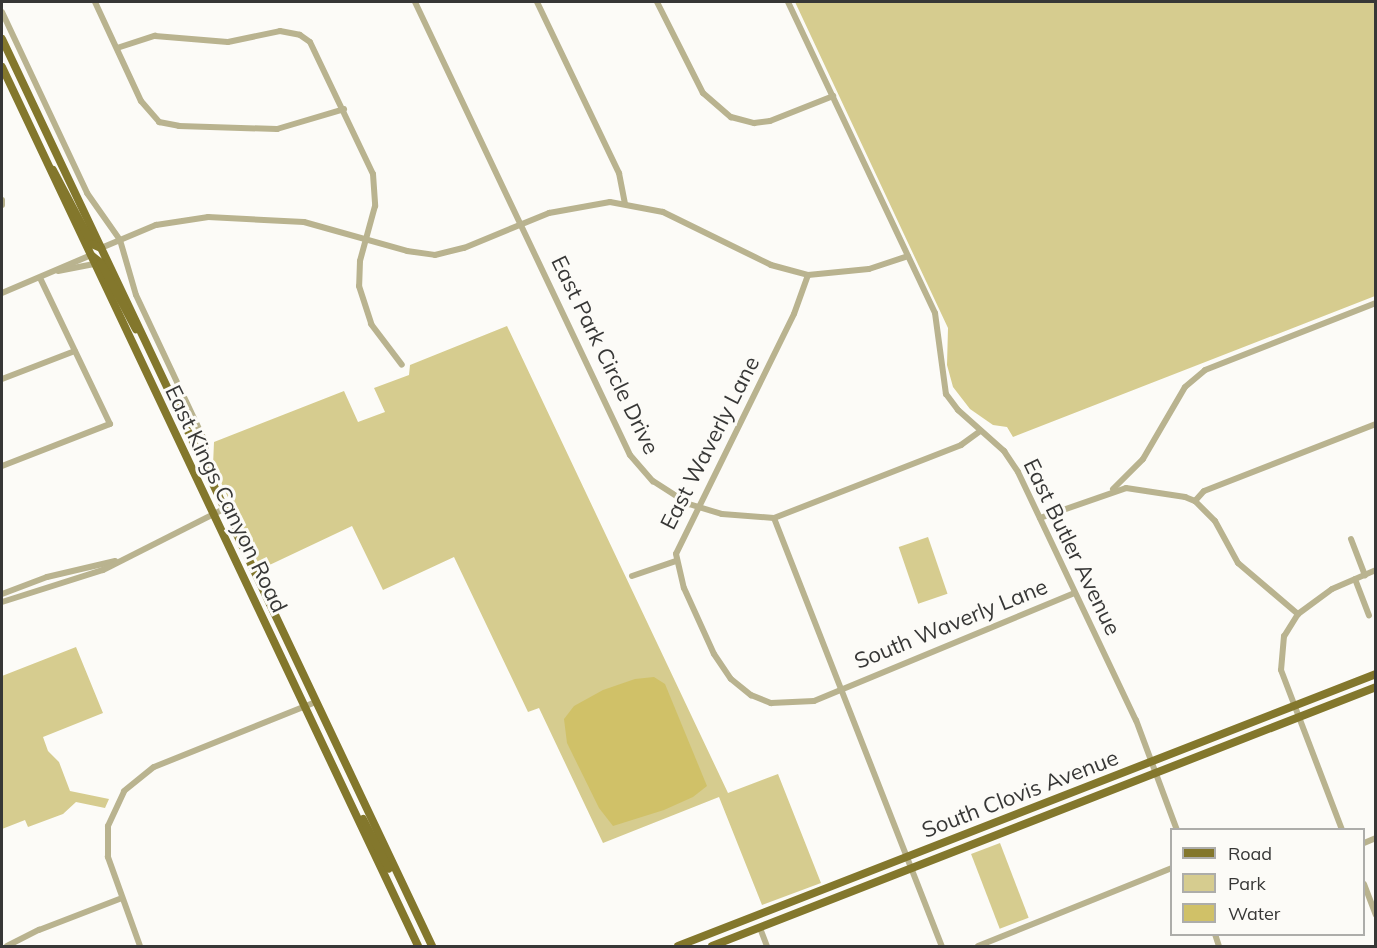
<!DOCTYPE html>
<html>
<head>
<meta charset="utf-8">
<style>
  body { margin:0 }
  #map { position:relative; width:1377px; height:948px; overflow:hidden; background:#fcfbf7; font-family:Mulish,sans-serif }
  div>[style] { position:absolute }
  .green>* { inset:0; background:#d6cc8f; transform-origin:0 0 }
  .water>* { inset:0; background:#d0c168 }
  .minor>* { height:6px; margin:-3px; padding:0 3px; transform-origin:3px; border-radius:3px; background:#b9b38f }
  .major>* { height:8px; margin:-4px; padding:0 4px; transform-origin:4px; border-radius:4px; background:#83772c }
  span { translate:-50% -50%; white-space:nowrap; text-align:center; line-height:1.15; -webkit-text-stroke:6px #fcfbf7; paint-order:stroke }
  .street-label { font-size:22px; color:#373736 }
  .frame { position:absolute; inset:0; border:3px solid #373736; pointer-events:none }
  .legend { position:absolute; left:1170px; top:828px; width:195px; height:108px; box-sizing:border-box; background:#fcfbf7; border:2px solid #adadaa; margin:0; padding:8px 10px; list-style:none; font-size:18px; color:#373736 }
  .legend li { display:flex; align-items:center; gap:12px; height:30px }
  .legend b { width:30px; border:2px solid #adadaa }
</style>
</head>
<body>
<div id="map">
  <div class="green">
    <i style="clip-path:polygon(795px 2px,1375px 2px,1375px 296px,1013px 437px,1007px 427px,993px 425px,970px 409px,953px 387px,947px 365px,948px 328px)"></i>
    <i style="clip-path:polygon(507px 326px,728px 793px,778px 774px,821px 883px,762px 905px,719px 797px,603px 843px,539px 708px,528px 712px,454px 557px,383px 590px,352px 526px,261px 569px,213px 465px,214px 442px,344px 391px,358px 422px,385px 412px,374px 388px,409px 375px,410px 365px)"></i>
    <i style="left:928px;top:537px;width:60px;height:31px;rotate:71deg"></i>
    <i style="clip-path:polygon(76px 647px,103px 713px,43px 737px,48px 751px,59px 762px,70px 791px,109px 799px,105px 808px,76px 802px,63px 814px,28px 827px,25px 820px,2px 829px,2px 676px)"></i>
    <i style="left:1000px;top:843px;width:80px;height:31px;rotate:69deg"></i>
  </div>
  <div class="water">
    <i style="clip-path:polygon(654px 677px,665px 684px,707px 786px,693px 797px,664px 810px,613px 826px,599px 808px,567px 743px,564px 719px,574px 706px,603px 690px,635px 679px)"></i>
  </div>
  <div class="minor">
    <i style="left:95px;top:2px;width:109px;rotate:65.1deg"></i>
    <i style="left:141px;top:101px;width:28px;rotate:49deg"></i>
    <i style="left:159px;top:122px;width:20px;rotate:11deg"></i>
    <i style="left:179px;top:126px;width:98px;rotate:1.8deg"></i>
    <i style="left:277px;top:129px;width:70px;rotate:-16.6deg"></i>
    <i style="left:415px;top:2px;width:501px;rotate:64.61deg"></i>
    <i style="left:630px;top:455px;width:35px;rotate:49deg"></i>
    <i style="left:653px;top:481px;width:43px;rotate:32.6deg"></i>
    <i style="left:689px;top:504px;width:34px;rotate:17deg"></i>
    <i style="left:722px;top:514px;width:52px;rotate:4.4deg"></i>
    <i style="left:774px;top:518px;width:460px;rotate:68.6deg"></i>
    <i style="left:537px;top:2px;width:190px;rotate:64.4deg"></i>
    <i style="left:619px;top:173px;width:31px;rotate:79deg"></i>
    <i style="left:657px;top:2px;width:102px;rotate:63.2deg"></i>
    <i style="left:703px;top:93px;width:37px;rotate:41deg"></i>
    <i style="left:731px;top:117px;width:24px;rotate:15deg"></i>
    <i style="left:754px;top:123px;width:16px;rotate:-7deg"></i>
    <i style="left:770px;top:121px;width:68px;rotate:-21.6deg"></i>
    <i style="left:788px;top:2px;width:344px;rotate:64.7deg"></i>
    <i style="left:935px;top:313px;width:82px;rotate:82.3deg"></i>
    <i style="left:946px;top:394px;width:20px;rotate:53deg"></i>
    <i style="left:958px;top:410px;width:62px;rotate:41.7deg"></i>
    <i style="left:1004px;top:451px;width:25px;rotate:56deg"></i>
    <i style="left:1018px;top:472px;width:275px;rotate:64.6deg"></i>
    <i style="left:1136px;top:720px;width:117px;rotate:69.6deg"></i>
    <i style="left:2px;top:12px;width:200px;rotate:64.8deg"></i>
    <i style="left:87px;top:193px;width:57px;rotate:54.9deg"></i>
    <i style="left:120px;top:240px;width:57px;rotate:73.8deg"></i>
    <i style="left:136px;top:295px;width:165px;rotate:64.8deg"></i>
    <i style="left:206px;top:444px;width:25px;rotate:92deg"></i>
    <i style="left:117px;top:48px;width:40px;rotate:-18deg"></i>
    <i style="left:155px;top:36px;width:73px;rotate:4.7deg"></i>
    <i style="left:228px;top:42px;width:53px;rotate:-11.9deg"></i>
    <i style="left:280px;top:31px;width:20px;rotate:11deg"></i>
    <i style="left:300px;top:35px;width:12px;rotate:35deg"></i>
    <i style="left:310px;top:42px;width:146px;rotate:64.5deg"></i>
    <i style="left:373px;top:174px;width:32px;rotate:86deg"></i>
    <i style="left:375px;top:206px;width:57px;rotate:105.3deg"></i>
    <i style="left:360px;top:261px;width:25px;rotate:92deg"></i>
    <i style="left:359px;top:286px;width:40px;rotate:72deg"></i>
    <i style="left:371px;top:324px;width:51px;rotate:52.9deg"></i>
    <i style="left:2px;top:200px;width:5px;rotate:90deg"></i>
    <i style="left:101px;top:248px;width:60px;rotate:-22.7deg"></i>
    <i style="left:156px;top:225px;width:53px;rotate:-8.7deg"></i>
    <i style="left:208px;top:217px;width:96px;rotate:3deg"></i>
    <i style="left:304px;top:222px;width:107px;rotate:15.7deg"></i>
    <i style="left:407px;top:251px;width:28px;rotate:8deg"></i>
    <i style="left:435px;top:255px;width:30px;rotate:-14deg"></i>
    <i style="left:464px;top:248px;width:92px;rotate:-22.4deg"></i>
    <i style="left:549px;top:213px;width:62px;rotate:-10.2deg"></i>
    <i style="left:610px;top:202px;width:54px;rotate:10.7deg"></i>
    <i style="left:663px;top:212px;width:120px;rotate:26.1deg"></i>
    <i style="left:771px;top:265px;width:38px;rotate:15deg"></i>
    <i style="left:808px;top:275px;width:61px;rotate:-5.6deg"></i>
    <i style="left:869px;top:269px;width:41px;rotate:-18.4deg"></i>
    <i style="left:58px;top:271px;width:38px;rotate:-11deg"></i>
    <i style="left:808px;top:275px;width:41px;rotate:109.7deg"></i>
    <i style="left:794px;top:314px;width:267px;rotate:116.2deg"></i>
    <i style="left:676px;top:554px;width:35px;rotate:77deg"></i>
    <i style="left:684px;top:588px;width:72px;rotate:65.6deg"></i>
    <i style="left:714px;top:654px;width:30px;rotate:56deg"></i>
    <i style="left:731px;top:679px;width:26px;rotate:39deg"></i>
    <i style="left:751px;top:695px;width:22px;rotate:22deg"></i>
    <i style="left:771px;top:703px;width:43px;rotate:-2.7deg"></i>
    <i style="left:814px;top:701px;width:282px;rotate:-22.5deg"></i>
    <i style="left:2px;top:293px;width:97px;rotate:-23.1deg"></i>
    <i style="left:2px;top:379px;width:78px;rotate:-21deg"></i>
    <i style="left:2px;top:466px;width:116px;rotate:-21.3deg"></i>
    <i style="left:110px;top:424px;width:162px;rotate:-115.6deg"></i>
    <i style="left:1113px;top:489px;width:42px;rotate:-45deg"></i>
    <i style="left:1143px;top:459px;width:83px;rotate:-59.7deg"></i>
    <i style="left:1185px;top:387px;width:26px;rotate:-40deg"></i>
    <i style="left:1205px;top:370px;width:184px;rotate:-21.4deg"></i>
    <i style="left:1195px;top:501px;width:13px;rotate:-48deg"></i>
    <i style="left:1204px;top:491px;width:185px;rotate:-21.3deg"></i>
    <i style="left:774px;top:518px;width:201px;rotate:-21.3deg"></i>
    <i style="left:961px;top:445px;width:24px;rotate:-36deg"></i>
    <i style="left:1040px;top:518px;width:91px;rotate:-19.2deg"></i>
    <i style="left:1126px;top:488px;width:60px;rotate:8.7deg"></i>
    <i style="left:1185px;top:497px;width:11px;rotate:22deg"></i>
    <i style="left:1195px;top:501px;width:28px;rotate:45deg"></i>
    <i style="left:1215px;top:521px;width:48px;rotate:61.3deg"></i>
    <i style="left:1238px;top:563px;width:79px;rotate:40.4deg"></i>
    <i style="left:1298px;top:614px;width:26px;rotate:122deg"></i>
    <i style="left:1284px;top:636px;width:34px;rotate:95deg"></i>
    <i style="left:1281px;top:670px;width:171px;rotate:69.1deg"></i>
    <i style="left:1351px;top:539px;width:39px;rotate:69deg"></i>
    <i style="left:632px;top:576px;width:46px;rotate:-18.8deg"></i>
    <i style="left:1355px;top:579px;width:39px;rotate:69deg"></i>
    <i style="left:2px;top:594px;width:48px;rotate:-20.7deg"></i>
    <i style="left:47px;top:577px;width:70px;rotate:-13.2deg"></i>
    <i style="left:2px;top:602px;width:106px;rotate:-17.6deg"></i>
    <i style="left:103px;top:570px;width:136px;rotate:-26.8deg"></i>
    <i style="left:1298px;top:614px;width:42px;rotate:-36.3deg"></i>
    <i style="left:1332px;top:589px;width:48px;rotate:-23.4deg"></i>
    <i style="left:1364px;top:843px;width:13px;rotate:-23deg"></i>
    <i style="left:1364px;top:884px;width:33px;rotate:69deg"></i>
    <i style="left:760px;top:928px;width:19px;rotate:69deg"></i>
    <i style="left:1215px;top:934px;width:13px;rotate:72deg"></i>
    <i style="left:7px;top:946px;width:36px;rotate:-27deg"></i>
    <i style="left:39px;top:930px;width:89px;rotate:-21.1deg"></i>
    <i style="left:140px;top:946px;width:95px;rotate:-109.8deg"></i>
    <i style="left:108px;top:857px;width:31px;rotate:-90deg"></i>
    <i style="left:108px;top:826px;width:38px;rotate:-65deg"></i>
    <i style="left:124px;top:791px;width:38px;rotate:-39deg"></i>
    <i style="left:154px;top:767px;width:175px;rotate:-21.9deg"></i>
    <i style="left:978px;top:946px;width:209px;rotate:-21.9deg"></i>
  </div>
  <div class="major">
    <i style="left:2px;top:39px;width:1004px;rotate:64.63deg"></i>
    <i style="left:2px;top:67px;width:972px;rotate:64.67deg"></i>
    <i style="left:53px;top:170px;width:84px;rotate:62.2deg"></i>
    <i style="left:92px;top:244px;width:10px;rotate:24deg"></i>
    <i style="left:92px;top:256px;width:11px;rotate:38deg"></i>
    <i style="left:101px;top:263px;width:75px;rotate:62.1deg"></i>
    <i style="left:363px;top:819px;width:56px;rotate:62.5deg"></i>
    <i style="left:678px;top:946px;width:749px;rotate:-21.29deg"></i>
    <i style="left:712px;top:946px;width:713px;rotate:-21.31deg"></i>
  </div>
  <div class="street-label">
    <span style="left:605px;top:355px;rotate:64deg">East Park Circle Drive</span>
    <span style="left:710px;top:443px;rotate:-63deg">East Waverly Lane</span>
    <span style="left:226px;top:499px;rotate:64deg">East Kings Canyon Road</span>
    <span style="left:1072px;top:547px;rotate:64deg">East Butler Avenue</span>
    <span style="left:951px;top:624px;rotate:-22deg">South Waverly Lane</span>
    <span style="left:1020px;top:794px;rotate:-21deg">South Clovis Avenue</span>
  </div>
  <div class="frame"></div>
  <ul class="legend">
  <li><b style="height:8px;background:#83772c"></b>Road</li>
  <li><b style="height:16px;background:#d6cc8f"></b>Park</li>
  <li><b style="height:16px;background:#d0c168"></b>Water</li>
  </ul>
</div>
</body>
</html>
